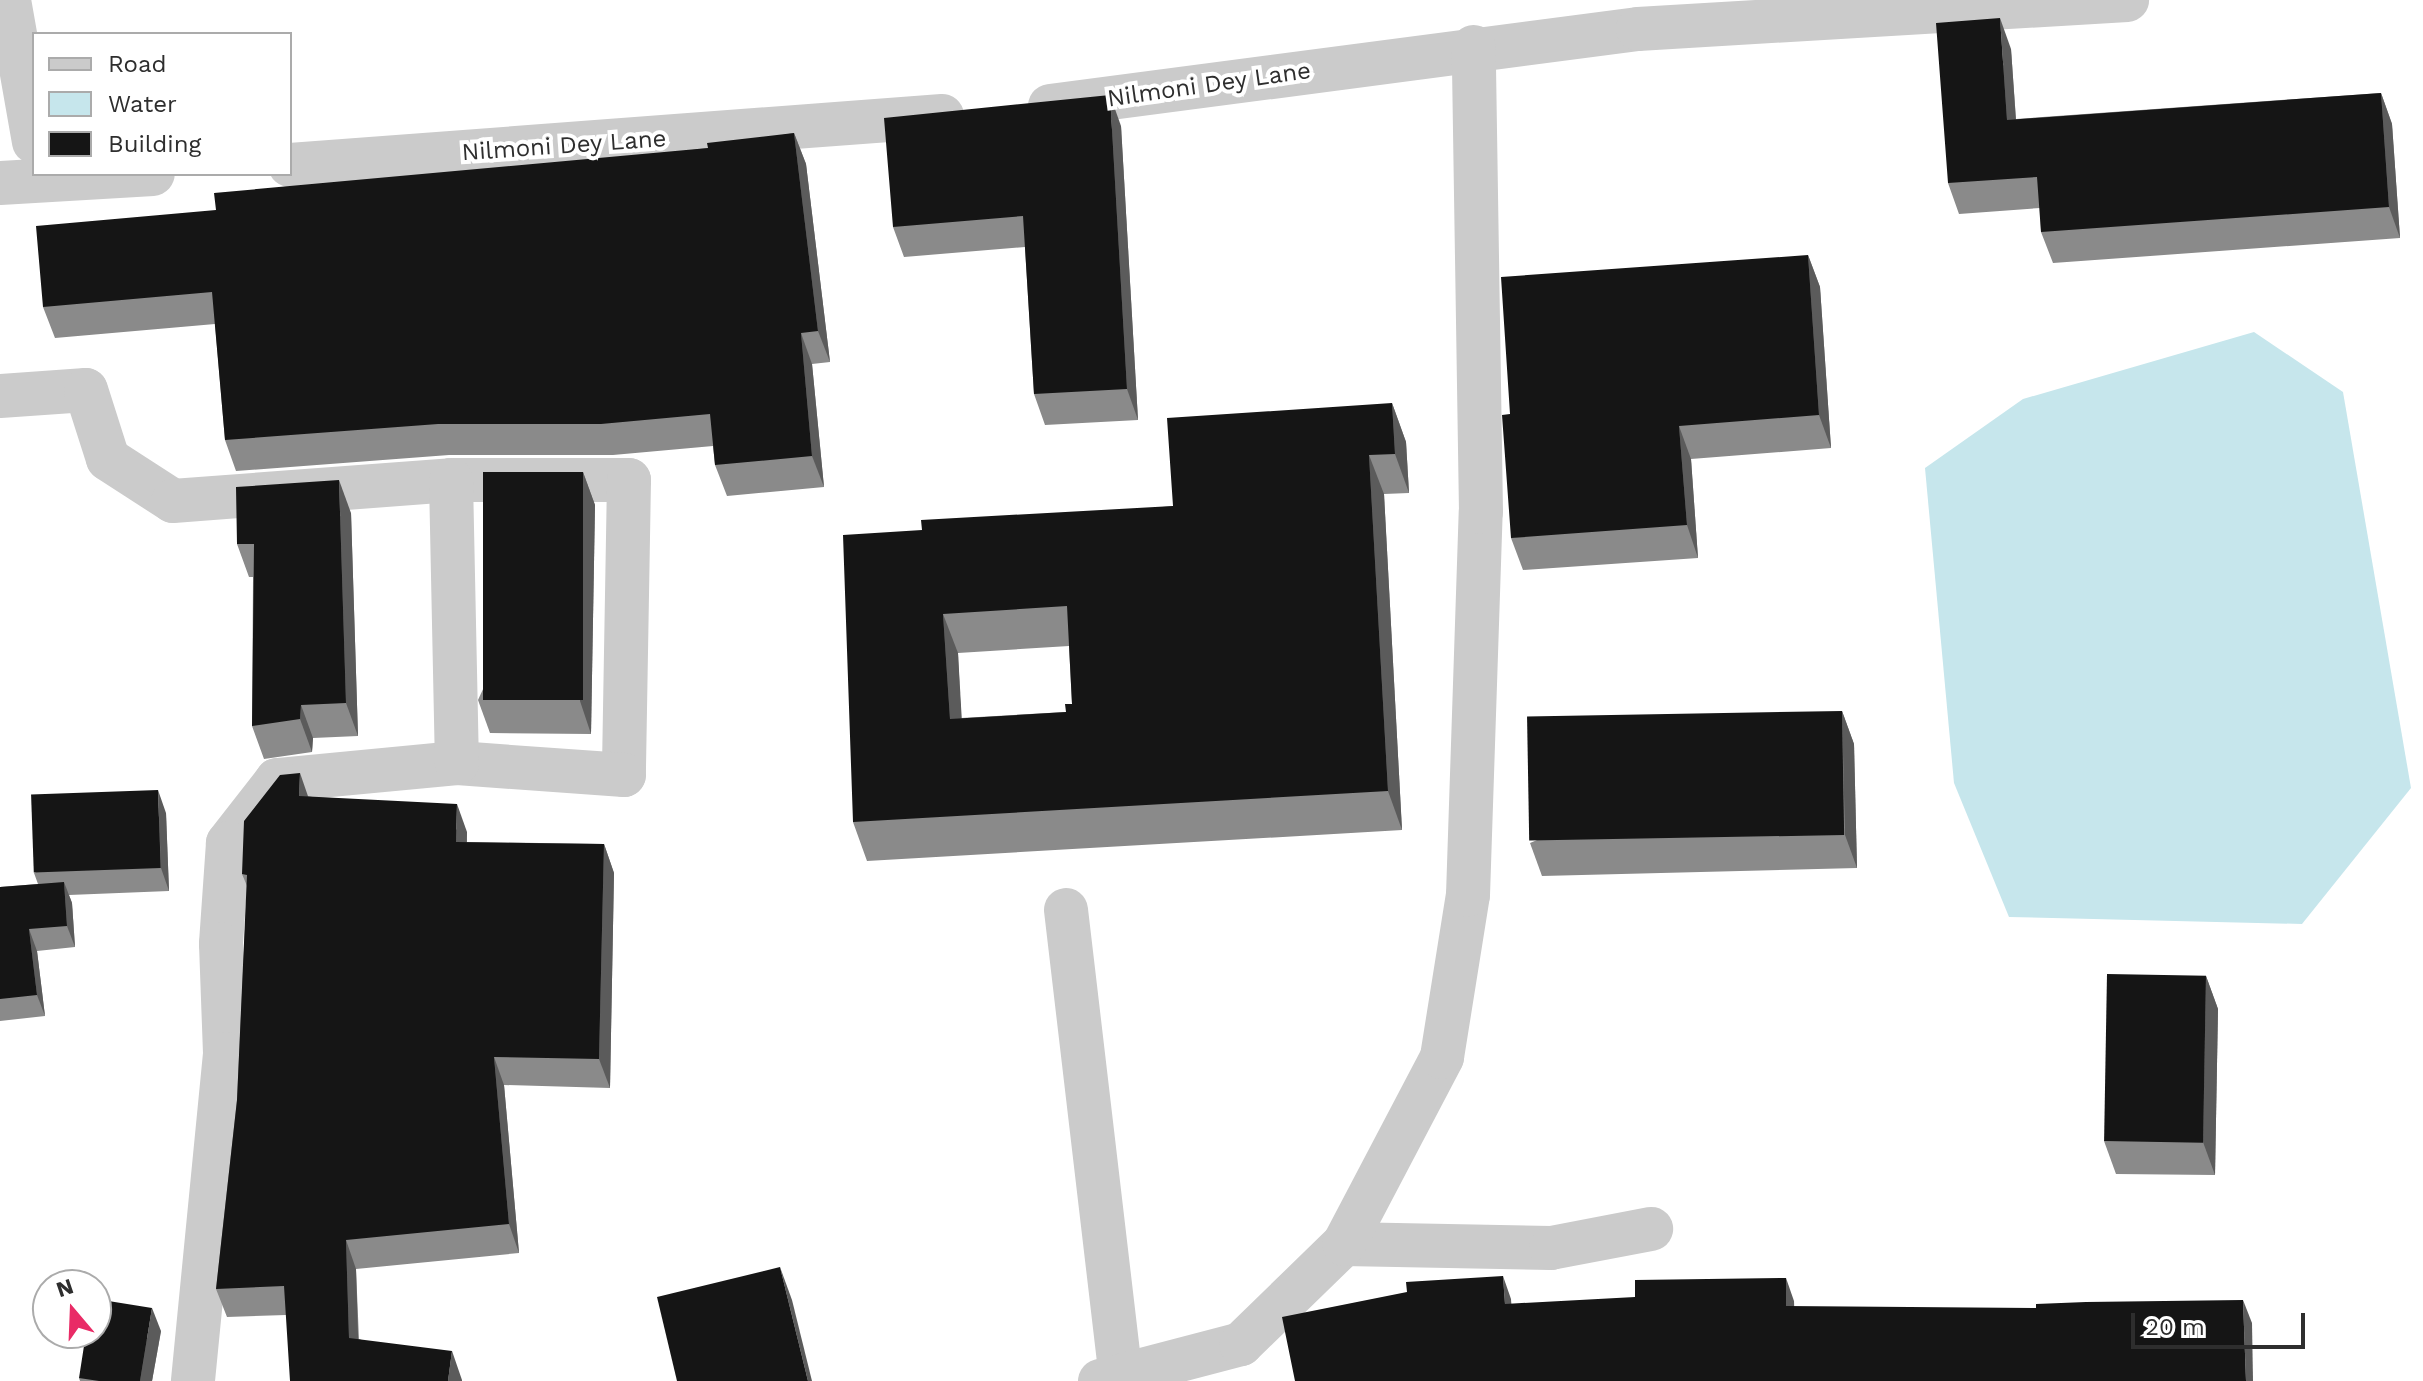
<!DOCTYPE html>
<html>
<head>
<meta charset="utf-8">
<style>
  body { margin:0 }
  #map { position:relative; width:2423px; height:1381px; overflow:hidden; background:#fff; font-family:"Work Sans",sans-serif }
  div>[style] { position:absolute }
  .water>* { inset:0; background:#c6e6ec }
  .street>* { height:44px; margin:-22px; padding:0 22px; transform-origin:22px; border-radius:22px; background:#cbcbcb }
  .wall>* { inset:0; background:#8a8a8a }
  .shaded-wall>* { inset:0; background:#5b5b5b }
  .building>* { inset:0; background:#151515; transform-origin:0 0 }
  span { translate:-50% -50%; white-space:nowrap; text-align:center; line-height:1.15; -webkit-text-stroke:8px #fff; paint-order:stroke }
  .street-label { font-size:24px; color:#2e2e2e }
  .legend { position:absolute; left:32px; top:32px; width:260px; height:144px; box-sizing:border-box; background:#fff; border:2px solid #ababab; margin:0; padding:10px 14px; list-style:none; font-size:24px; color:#2e2e2e }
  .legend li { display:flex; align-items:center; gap:16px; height:40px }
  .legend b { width:40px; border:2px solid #ababab }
  .north { position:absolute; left:32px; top:1269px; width:80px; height:80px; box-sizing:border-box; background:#fff; border:2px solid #ababab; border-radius:50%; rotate:341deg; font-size:22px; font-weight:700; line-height:32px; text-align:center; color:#2e2e2e }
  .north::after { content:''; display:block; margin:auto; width:28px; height:36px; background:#e92b66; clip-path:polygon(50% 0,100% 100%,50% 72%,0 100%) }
  .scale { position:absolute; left:2131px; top:1313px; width:174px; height:36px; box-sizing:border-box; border:4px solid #2e2e2e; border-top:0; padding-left:10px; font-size:24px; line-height:28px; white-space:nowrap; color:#2e2e2e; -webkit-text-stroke:6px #fff; paint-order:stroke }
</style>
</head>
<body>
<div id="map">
  <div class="water">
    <i style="clip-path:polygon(2254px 332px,2343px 392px,2411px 788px,2302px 924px,2009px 917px,1954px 783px,1925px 468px,2023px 399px)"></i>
  </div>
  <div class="street">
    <i style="left:9px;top:0;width:144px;rotate:80deg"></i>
    <i style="left:1050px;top:106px;width:593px;rotate:-7.46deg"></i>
    <i style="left:1638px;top:29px;width:490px;rotate:-3.4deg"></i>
    <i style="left:290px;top:165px;width:654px;rotate:-4.3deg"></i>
    <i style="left:0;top:183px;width:153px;rotate:-3.4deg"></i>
    <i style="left:0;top:396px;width:86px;rotate:-4deg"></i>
    <i style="left:86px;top:390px;width:72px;rotate:72.3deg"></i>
    <i style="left:108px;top:459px;width:77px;rotate:32.9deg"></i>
    <i style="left:173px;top:501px;width:279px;rotate:-4.3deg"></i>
    <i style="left:451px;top:480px;width:178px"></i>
    <i style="left:629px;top:480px;width:295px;rotate:91deg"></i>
    <i style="left:624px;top:775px;width:167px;rotate:-175.9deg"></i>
    <i style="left:457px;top:763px;width:181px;rotate:174.6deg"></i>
    <i style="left:277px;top:780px;width:80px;rotate:127.9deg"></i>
    <i style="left:228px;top:843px;width:101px;rotate:94deg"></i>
    <i style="left:221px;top:944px;width:110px;rotate:87.9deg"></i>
    <i style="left:225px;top:1054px;width:329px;rotate:95.6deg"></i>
    <i style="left:451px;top:480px;width:283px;rotate:88.8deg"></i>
    <i style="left:1066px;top:910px;width:474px;rotate:83.3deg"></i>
    <i style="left:1344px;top:1244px;width:207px;rotate:1.1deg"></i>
    <i style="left:1551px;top:1248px;width:102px;rotate:-10.8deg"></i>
    <i style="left:1100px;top:1381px;width:146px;rotate:-14.7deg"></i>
    <i style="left:1241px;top:1344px;width:144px;rotate:-44.2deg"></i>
    <i style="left:1344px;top:1244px;width:211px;rotate:-62.3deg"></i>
    <i style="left:1442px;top:1057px;width:164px;rotate:-80.9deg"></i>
    <i style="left:1468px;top:895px;width:383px;rotate:-88.1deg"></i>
    <i style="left:1481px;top:512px;width:465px;rotate:-90.9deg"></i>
  </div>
  <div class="wall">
    <i style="clip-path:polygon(2011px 49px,2016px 119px,2381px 93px,2392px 124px,2400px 238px,2053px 263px,2041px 232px,2040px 208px,1959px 214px,1948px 183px)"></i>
    <i style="clip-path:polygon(1121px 126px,1138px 420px,1045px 425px,1034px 394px,1025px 247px,904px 257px,893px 227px)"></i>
    <i style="clip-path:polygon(794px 133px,806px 164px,830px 362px,812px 364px,824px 487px,727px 496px,715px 465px,713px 446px,613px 455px,449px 455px,236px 471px,225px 440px,215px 324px,55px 338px,43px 307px,216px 210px,708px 148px)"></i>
    <i style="clip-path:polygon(1808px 255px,1820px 287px,1831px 448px,1691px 459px,1698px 558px,1523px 570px,1511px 538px)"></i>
    <i style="clip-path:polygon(evenodd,1392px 403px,1406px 442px,1409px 493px,1384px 494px,1402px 830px,867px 861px,853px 822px,922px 530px,1173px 506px,1392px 403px,1069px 646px,1072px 704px,1066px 712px,961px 718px,958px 653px,1069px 646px)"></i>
    <i style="clip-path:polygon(583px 472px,595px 505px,591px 734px,490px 733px,478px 700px)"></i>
    <i style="clip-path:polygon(351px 513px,358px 736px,313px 738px,312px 752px,264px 759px,252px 726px,253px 577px,249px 577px,237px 544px)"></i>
    <i style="clip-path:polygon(1842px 711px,1854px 744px,1857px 868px,1542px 876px,1530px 843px)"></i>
    <i style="clip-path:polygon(308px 796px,467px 832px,467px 842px,604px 844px,614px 873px,610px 1088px,504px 1085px,519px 1253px,356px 1269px,359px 1339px,462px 1380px,286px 1315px,227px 1317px,216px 1289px,237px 1100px,247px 886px,242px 874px)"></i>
    <i style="clip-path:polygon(166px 813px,169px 891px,69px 895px,72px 903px,75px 947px,37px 951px,45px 1016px,0 1021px,0 887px,38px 884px,34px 873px)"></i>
    <i style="clip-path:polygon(2206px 976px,2218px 1009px,2215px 1175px,2116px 1174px,2104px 1141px)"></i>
    <i style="clip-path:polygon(161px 1331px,152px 1381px,80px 1381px,79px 1378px)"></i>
  </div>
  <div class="shaded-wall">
    <i style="clip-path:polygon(2000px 18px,2011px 49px,2018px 151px,2007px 120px)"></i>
    <i style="clip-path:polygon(2381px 93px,2392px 124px,2400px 238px,2389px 207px)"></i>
    <i style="clip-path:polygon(1110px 95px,1121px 126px,1138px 420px,1127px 389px)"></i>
    <i style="clip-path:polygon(794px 133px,806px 164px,830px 362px,818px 331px)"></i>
    <i style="clip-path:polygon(1808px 255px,1820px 287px,1831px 448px,1819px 415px)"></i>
    <i style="clip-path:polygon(801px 333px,812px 364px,824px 487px,812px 456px)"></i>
    <i style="clip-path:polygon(1392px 403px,1406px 442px,1409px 493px,1395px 454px)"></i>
    <i style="clip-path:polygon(1679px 426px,1691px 459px,1698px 558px,1687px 525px)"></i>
    <i style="clip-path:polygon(1369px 455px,1384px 494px,1402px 830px,1388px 791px)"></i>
    <i style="clip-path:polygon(583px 472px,595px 505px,591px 734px,580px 701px)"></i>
    <i style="clip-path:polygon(339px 480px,351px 513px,358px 736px,346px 703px)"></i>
    <i style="clip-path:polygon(943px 614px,958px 653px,964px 758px,950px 719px)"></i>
    <i style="clip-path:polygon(301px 705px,313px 738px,312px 752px,300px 719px)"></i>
    <i style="clip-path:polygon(1842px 711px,1854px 744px,1857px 868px,1845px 835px)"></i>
    <i style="clip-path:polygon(300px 773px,310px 802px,299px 796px)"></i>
    <i style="clip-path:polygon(158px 790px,166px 813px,169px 891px,161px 868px)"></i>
    <i style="clip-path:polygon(457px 804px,467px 832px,466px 870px,456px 842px)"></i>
    <i style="clip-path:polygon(604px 844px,614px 873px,610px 1088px,599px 1059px)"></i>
    <i style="clip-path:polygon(64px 882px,72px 903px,75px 947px,67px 926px)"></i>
    <i style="clip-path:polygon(29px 929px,37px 951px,45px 1016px,37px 995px)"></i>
    <i style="clip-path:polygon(2206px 976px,2218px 1009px,2215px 1175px,2203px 1142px)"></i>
    <i style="clip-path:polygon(494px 1057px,504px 1085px,519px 1253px,509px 1224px)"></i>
    <i style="clip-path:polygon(346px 1240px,356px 1269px,359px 1367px,349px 1338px)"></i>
    <i style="clip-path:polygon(780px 1267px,792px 1300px,812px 1381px,808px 1381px)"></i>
    <i style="clip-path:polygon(1503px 1276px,1511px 1299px,1513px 1327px,1505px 1304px)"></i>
    <i style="clip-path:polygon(1786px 1278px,1794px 1301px,1795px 1329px,1786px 1306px)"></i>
    <i style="clip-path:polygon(2243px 1300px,2252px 1323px,2253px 1381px,2246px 1381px)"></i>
    <i style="clip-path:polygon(152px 1308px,161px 1331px,152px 1381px,140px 1381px)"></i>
    <i style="clip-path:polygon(452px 1351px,462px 1380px,462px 1381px,448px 1381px)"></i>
  </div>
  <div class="building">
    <i style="clip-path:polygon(2000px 18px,2007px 120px,2381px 93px,2389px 207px,2041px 232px,2037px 177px,1948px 183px,1936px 23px)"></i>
    <i style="clip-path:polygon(1110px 95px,1127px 389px,1034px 394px,1023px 216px,893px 227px,884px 118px)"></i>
    <i style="clip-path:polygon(794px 133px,818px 331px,801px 333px,812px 456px,715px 465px,710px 414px,601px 424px,438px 424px,225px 440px,212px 292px,43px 307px,36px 226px,216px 210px,214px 193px,708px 148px,707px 143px)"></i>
    <i style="clip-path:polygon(1808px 255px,1819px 415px,1679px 426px,1687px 525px,1511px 538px,1502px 415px,1510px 414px,1501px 277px)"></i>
    <i style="clip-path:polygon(evenodd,1392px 403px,1395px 454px,1369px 455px,1388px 791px,853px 822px,843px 535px,922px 530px,921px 520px,1173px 506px,1167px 418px,1392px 403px,1067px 606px,1072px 704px,1065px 704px,1066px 712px,950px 719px,943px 614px,1067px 606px)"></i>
    <i style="left:483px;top:472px;width:100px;height:228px"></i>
    <i style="clip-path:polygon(339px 480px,346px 703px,301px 705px,300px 719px,252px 726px,254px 544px,237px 544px,236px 487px)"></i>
    <i style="left:1842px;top:711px;width:124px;height:315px;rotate:89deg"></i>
    <i style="clip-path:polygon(300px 773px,299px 796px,457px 804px,456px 842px,604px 844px,599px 1059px,494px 1057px,509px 1224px,346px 1240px,349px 1338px,452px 1351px,448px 1381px,290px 1381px,284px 1286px,216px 1289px,237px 1100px,247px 875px,242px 874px,244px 821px,280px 775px)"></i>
    <i style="left:158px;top:790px;width:78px;height:127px;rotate:88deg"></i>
    <i style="clip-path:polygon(64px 882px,67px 926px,29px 929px,37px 995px,0 999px,0 887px)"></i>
    <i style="left:2107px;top:974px;width:99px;height:167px;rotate:1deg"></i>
    <i style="clip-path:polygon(780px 1267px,808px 1381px,677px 1381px,657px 1297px)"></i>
    <i style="clip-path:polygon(1503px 1276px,1505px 1304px,1635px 1297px,1635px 1280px,1786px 1278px,1786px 1306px,2036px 1308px,2036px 1304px,2086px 1302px,2243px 1300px,2246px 1381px,1295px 1381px,1282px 1317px,1407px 1292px,1406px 1282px)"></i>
    <i style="clip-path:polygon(96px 1299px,152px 1308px,140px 1381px,99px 1381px,79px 1378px,86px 1333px,96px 1333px)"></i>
  </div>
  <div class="street-label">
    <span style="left:1209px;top:85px;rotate:-8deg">Nilmoni Dey Lane</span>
    <span style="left:564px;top:146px;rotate:-4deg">Nilmoni Dey Lane</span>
  </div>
  <ul class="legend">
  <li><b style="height:10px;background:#cbcbcb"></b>Road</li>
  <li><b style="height:22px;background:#c6e6ec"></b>Water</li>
  <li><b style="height:22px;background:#151515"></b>Building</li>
  </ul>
  <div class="north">N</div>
  <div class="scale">20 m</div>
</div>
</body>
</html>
